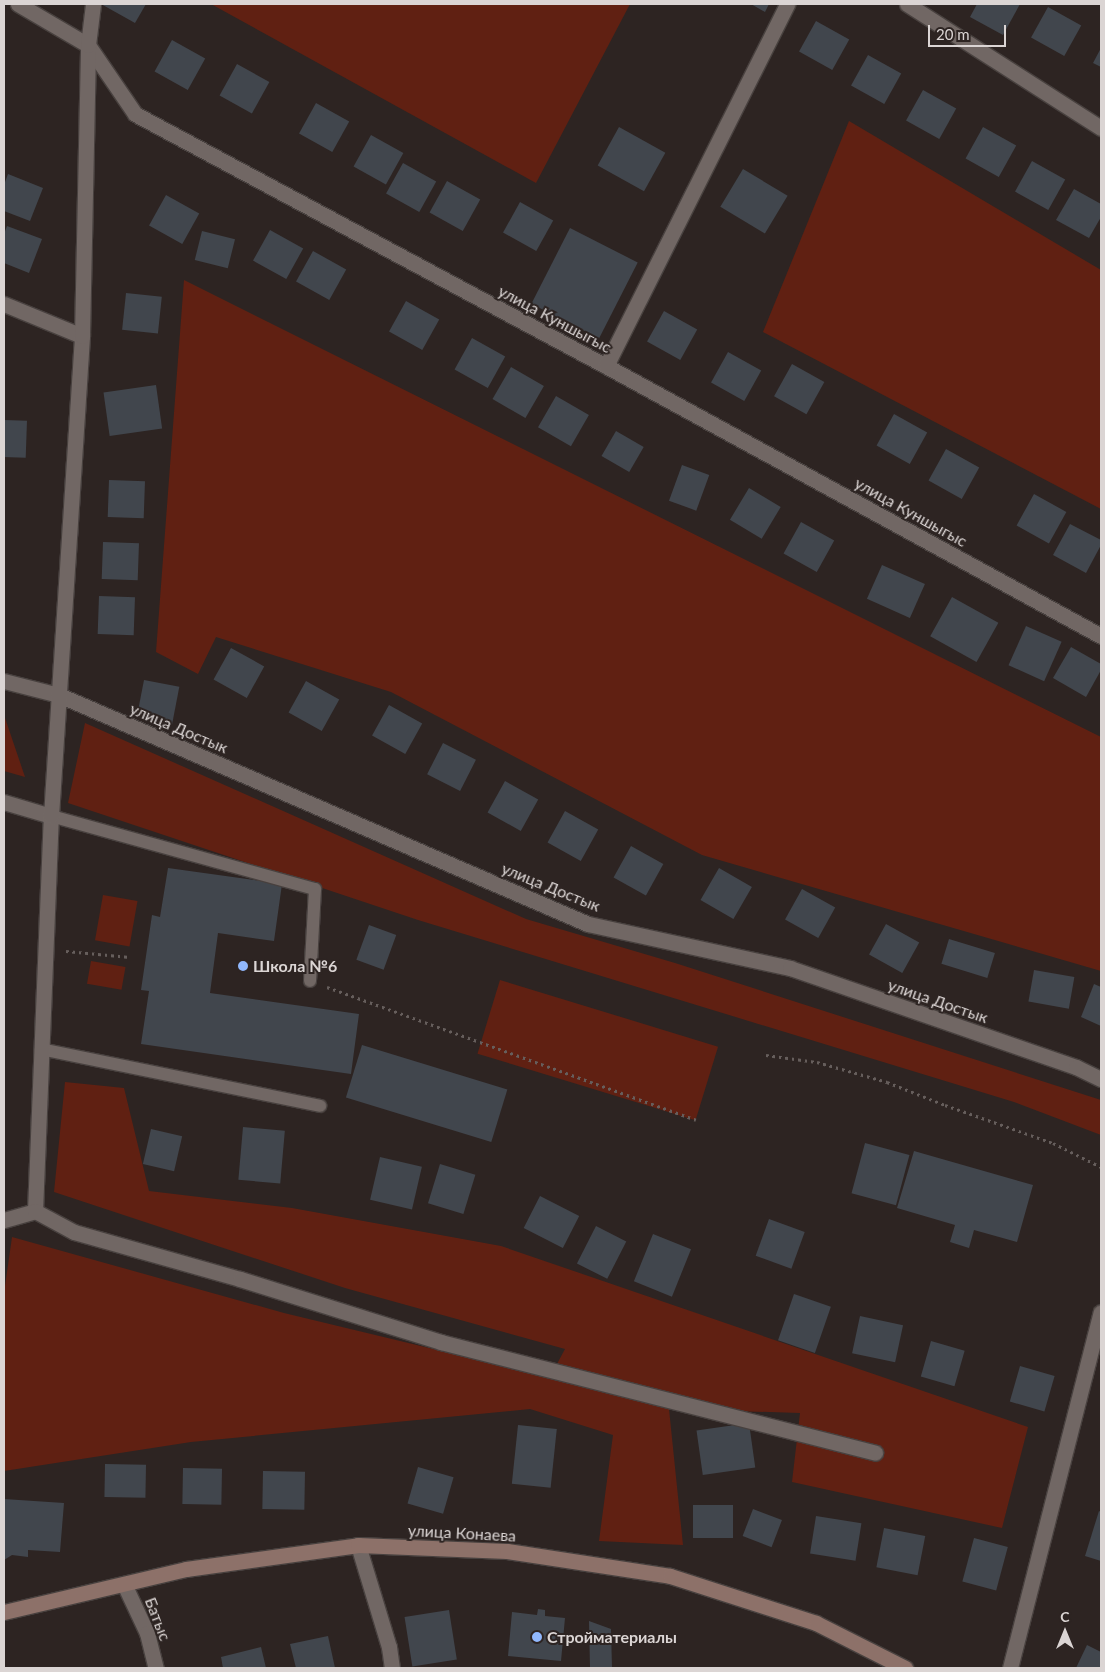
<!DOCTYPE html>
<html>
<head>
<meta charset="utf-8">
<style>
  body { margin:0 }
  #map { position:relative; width:1105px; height:1672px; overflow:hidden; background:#2d2422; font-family:Lato,sans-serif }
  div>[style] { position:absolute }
  .green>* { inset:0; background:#602012; transform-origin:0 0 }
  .building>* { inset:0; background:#41464d; transform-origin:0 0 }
  .path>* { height:3px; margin-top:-1.5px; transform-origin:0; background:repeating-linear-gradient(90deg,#665e5c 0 2.5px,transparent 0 6.5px) }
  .roads { filter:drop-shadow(1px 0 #48413f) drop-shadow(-1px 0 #48413f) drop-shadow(0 1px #48413f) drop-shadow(0 -1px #48413f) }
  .lane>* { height:12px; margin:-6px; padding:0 6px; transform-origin:6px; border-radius:6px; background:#716764 }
  .street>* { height:15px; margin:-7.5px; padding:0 7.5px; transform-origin:7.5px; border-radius:7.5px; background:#716764 }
  .secondary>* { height:15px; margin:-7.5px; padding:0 7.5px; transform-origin:7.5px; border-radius:7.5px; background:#8d7169 }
  .dots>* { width:14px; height:14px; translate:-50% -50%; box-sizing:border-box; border:2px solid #2d2422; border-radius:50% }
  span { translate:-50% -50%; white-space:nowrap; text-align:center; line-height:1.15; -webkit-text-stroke:4px #2d2422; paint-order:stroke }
  .street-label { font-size:16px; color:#dbd5d4 }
  .poi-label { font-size:16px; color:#dbd5d4; font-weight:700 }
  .left { translate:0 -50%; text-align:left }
  .frame { position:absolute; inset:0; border:5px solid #dbd5d4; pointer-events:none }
  .north { position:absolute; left:1040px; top:1607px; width:50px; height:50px; -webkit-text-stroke:4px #2d2422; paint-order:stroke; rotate:0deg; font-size:14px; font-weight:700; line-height:20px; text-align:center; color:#dbd5d4 }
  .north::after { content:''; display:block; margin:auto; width:18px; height:22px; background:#dbd5d4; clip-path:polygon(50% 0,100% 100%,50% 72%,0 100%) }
  .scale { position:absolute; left:928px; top:25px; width:78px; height:22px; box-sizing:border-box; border:2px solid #dbd5d4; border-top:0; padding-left:6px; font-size:15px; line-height:18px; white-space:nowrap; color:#dbd5d4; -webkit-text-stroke:4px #2d2422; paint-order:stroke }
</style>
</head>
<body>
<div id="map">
  <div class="green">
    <i style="clip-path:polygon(211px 4px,630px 4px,536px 183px)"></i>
    <i style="clip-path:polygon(849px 121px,1101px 270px,1101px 509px,763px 332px)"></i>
    <i style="clip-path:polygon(184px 280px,1101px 737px,1101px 971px,702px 855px,391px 692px,216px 637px,198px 674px,156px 652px)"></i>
    <i style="clip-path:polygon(4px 715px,25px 777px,4px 771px)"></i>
    <i style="clip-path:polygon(85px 723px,526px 919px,675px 963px,1101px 1100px,1101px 1135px,1014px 1102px,418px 920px,68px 803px)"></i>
    <i style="left:103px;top:895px;width:35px;height:46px;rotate:10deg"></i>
    <i style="left:91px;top:961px;width:35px;height:23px;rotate:10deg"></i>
    <i style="left:500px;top:980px;width:228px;height:77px;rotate:17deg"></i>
    <i style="clip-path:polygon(65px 1082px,124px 1088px,149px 1191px,292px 1208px,501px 1246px,1028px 1427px,1002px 1528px,792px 1482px,800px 1413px,669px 1409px,683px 1545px,599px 1541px,613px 1435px,530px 1409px,191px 1442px,4px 1471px,4px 1293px,12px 1237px,284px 1313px,550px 1377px,565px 1349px,345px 1288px,54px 1192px)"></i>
  </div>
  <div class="building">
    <i style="clip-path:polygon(101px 4px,146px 4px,135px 23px)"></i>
    <i style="clip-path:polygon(751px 4px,769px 4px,765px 12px)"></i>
    <i style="clip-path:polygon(977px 4px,1020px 4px,1003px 35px,970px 17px)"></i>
    <i style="left:1048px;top:7px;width:38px;height:35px;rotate:29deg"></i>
    <i style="left:816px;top:21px;width:38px;height:35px;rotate:29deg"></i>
    <i style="left:172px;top:40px;width:38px;height:36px;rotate:29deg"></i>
    <i style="clip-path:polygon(1101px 48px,1101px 67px,1093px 63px)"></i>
    <i style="left:868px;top:55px;width:38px;height:35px;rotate:29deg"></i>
    <i style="left:237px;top:64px;width:37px;height:36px;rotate:29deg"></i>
    <i style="left:923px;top:90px;width:38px;height:35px;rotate:29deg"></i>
    <i style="left:316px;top:103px;width:38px;height:35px;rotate:29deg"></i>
    <i style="left:619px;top:127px;width:53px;height:44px;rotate:29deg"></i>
    <i style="left:983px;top:127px;width:38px;height:36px;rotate:29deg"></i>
    <i style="left:371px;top:135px;width:37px;height:36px;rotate:29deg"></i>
    <i style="left:1032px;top:161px;width:38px;height:35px;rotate:29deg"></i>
    <i style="left:403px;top:163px;width:38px;height:35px;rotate:29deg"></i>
    <i style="left:743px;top:169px;width:52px;height:44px;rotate:31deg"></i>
    <i style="clip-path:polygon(8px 174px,43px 188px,30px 221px,4px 211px,4px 185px)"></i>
    <i style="left:447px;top:181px;width:38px;height:36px;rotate:29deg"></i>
    <i style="clip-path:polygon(1074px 189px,1101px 204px,1101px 217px,1089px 238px,1056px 220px)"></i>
    <i style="left:166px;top:195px;width:38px;height:35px;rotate:29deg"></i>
    <i style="left:520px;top:202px;width:38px;height:35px;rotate:29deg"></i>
    <i style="clip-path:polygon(7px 226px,42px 239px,29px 273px,4px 263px,4px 234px)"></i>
    <i style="left:570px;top:228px;width:76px;height:85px;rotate:27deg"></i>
    <i style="left:270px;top:230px;width:38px;height:35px;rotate:29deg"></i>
    <i style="left:202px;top:231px;width:34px;height:30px;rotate:14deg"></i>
    <i style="left:313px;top:251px;width:38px;height:35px;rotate:29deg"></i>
    <i style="left:126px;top:293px;width:36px;height:37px;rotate:6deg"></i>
    <i style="left:406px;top:301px;width:38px;height:35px;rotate:29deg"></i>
    <i style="left:664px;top:311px;width:38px;height:35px;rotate:29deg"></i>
    <i style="left:472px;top:338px;width:38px;height:36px;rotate:29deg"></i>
    <i style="left:728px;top:352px;width:38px;height:35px;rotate:29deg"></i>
    <i style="left:792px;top:364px;width:37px;height:37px;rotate:29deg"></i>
    <i style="left:511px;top:367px;width:38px;height:37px;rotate:30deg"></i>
    <i style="left:156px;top:385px;width:44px;height:53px;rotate:82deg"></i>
    <i style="left:556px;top:396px;width:38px;height:36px;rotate:30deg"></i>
    <i style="left:894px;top:414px;width:38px;height:36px;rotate:29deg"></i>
    <i style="left:4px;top:420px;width:23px;height:37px;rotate:2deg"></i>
    <i style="left:616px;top:431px;width:32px;height:29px;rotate:30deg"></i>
    <i style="left:946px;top:449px;width:38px;height:36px;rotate:29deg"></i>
    <i style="left:682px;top:465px;width:29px;height:38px;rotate:20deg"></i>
    <i style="left:109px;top:480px;width:36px;height:37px;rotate:2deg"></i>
    <i style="left:749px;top:488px;width:37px;height:37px;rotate:31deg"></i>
    <i style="left:1034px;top:494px;width:37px;height:36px;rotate:29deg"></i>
    <i style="left:801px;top:522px;width:38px;height:36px;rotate:29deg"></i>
    <i style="clip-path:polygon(1070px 524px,1101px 540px,1101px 545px,1086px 573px,1053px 555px)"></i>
    <i style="left:103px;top:542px;width:36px;height:37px;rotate:2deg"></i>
    <i style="left:882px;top:565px;width:47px;height:37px;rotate:24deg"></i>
    <i style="left:99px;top:596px;width:36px;height:38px;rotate:2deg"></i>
    <i style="left:952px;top:597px;width:53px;height:45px;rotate:29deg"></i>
    <i style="left:1026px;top:626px;width:39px;height:43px;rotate:24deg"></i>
    <i style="clip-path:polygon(1071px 647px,1101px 664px,1101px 670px,1086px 697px,1053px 678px)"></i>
    <i style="left:231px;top:648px;width:38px;height:36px;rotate:29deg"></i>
    <i style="left:144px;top:680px;width:36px;height:38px;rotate:11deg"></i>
    <i style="left:306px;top:681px;width:38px;height:36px;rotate:29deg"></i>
    <i style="left:389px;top:705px;width:38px;height:35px;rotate:29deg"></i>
    <i style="left:443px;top:743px;width:37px;height:35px;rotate:27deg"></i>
    <i style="left:505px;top:781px;width:38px;height:36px;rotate:29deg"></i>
    <i style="left:565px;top:811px;width:38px;height:36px;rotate:29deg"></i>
    <i style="left:631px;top:846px;width:37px;height:36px;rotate:29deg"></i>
    <i style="clip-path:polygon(168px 868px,282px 884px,274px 941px,218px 933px,210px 993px,359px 1014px,351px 1074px,141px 1044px,149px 991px,141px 990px,152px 915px,160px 917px)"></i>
    <i style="left:719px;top:868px;width:38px;height:37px;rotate:30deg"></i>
    <i style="left:802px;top:889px;width:38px;height:35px;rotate:29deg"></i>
    <i style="left:886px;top:924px;width:38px;height:35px;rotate:29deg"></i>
    <i style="left:369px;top:925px;width:29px;height:37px;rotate:20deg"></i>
    <i style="left:949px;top:939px;width:48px;height:26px;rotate:17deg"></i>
    <i style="left:1034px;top:970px;width:41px;height:32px;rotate:10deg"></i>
    <i style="clip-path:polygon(1094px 984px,1101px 987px,1101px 1026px,1081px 1017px)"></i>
    <i style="left:362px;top:1045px;width:152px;height:55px;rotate:17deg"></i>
    <i style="left:243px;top:1127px;width:42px;height:53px;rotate:5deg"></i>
    <i style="left:151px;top:1129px;width:32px;height:36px;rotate:13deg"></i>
    <i style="left:865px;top:1143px;width:46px;height:52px;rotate:15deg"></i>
    <i style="clip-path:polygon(914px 1151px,1033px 1185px,1017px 1242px,974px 1230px,969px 1248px,950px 1242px,955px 1225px,897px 1208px)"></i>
    <i style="left:380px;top:1157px;width:43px;height:44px;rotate:13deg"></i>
    <i style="left:440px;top:1164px;width:37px;height:41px;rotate:17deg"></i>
    <i style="left:540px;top:1196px;width:44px;height:36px;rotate:27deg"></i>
    <i style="left:769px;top:1219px;width:38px;height:39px;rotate:20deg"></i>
    <i style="left:596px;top:1226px;width:34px;height:42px;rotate:27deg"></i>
    <i style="left:653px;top:1234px;width:41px;height:51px;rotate:22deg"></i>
    <i style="left:794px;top:1294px;width:39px;height:49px;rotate:19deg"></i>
    <i style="left:860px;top:1316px;width:44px;height:38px;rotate:12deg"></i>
    <i style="left:931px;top:1341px;width:35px;height:37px;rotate:16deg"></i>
    <i style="left:1020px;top:1366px;width:36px;height:37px;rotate:16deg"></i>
    <i style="left:749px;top:1423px;width:45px;height:53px;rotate:82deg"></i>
    <i style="left:518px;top:1425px;width:39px;height:59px;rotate:6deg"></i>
    <i style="left:105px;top:1464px;width:41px;height:33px;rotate:1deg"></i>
    <i style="left:418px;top:1467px;width:37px;height:38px;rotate:16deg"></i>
    <i style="left:183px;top:1468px;width:39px;height:36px;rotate:1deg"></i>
    <i style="left:263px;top:1471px;width:42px;height:38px;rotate:1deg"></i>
    <i style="clip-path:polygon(4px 1499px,64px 1503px,60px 1552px,28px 1550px,28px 1557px,12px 1555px,4px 1560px)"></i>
    <i style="left:693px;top:1505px;width:40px;height:33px"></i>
    <i style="left:753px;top:1509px;width:31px;height:29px;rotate:21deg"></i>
    <i style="clip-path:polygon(1099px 1511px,1101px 1512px,1101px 1561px,1085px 1556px)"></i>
    <i style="left:816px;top:1516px;width:46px;height:38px;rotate:9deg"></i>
    <i style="left:884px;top:1528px;width:42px;height:40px;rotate:11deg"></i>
    <i style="left:974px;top:1538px;width:35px;height:45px;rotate:15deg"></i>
    <i style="clip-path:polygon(538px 1609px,545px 1610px,545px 1616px,565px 1618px,561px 1661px,508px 1656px,512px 1612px,537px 1615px)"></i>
    <i style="left:449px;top:1610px;width:50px;height:45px;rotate:81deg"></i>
    <i style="clip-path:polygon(589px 1621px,611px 1629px,612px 1668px,590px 1668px)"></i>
    <i style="clip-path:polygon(328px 1636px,335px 1668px,296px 1668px,290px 1644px)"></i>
    <i style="clip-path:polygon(1087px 1645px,1101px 1652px,1101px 1668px,1076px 1668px)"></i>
    <i style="clip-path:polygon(261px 1647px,266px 1668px,223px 1668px,221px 1657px)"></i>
  </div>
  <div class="path">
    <i style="left:66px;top:951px;width:64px;rotate:5.4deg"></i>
    <i style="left:327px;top:987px;width:392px;rotate:19.8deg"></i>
    <i style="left:766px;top:1055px;width:51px;rotate:7.8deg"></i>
    <i style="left:817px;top:1062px;width:73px;rotate:15.9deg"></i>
    <i style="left:887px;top:1082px;width:62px;rotate:21.6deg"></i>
    <i style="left:945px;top:1105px;width:114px;rotate:19.4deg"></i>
    <i style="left:1053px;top:1143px;width:54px;rotate:26.6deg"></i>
  </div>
  <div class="roads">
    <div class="lane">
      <i style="left:51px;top:816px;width:274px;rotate:15.5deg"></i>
      <i style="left:315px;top:889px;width:92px;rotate:93.1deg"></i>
      <i style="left:41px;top:1049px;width:285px;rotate:11.5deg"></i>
    </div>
    <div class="street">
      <i style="left:18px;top:4px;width:81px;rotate:30.4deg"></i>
      <i style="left:88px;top:45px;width:83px;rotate:55.7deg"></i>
      <i style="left:135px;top:114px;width:534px;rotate:28.15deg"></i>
      <i style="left:606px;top:366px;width:564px;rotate:28.61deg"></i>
      <i style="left:907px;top:4px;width:230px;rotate:32.6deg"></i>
      <i style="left:4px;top:304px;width:84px;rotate:22.3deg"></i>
      <i style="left:606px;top:366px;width:405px;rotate:-63.4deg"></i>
      <i style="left:4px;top:681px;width:57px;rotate:14.3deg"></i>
      <i style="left:59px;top:695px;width:576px;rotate:23.41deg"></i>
      <i style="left:588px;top:924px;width:207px;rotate:12.3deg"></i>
      <i style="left:790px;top:968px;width:303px;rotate:19.1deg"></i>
      <i style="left:1076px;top:1067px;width:28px;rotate:26deg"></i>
      <i style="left:4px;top:802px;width:49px;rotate:16.6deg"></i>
      <i style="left:35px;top:1211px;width:395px;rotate:-87.7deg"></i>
      <i style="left:51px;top:816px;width:481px;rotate:-86.3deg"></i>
      <i style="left:82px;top:336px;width:291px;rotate:-88.8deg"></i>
      <i style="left:88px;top:45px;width:41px;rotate:-83deg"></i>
      <i style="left:4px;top:1220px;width:32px;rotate:-16deg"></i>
      <i style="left:35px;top:1211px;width:44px;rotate:28.3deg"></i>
      <i style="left:74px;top:1232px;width:173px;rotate:15.8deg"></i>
      <i style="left:240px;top:1279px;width:211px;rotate:17.4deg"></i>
      <i style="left:441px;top:1342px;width:448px;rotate:14.3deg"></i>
      <i style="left:358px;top:1545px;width:107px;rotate:73.1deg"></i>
      <i style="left:389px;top:1647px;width:21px;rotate:82deg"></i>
      <i style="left:124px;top:1584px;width:54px;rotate:64.9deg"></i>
      <i style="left:147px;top:1633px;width:36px;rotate:76deg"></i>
      <i style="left:1010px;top:1668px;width:367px;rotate:-75.7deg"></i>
    </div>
    <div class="secondary">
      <i style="left:4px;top:1612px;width:187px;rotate:-13.3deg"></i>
      <i style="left:186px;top:1569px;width:174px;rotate:-7.9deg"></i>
      <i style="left:358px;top:1545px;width:149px;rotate:2.3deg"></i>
      <i style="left:507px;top:1551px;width:165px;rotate:8.7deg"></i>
      <i style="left:670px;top:1576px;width:153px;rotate:17.8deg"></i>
      <i style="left:816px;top:1623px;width:100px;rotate:26.8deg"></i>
    </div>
  </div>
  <div class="dots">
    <i style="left:243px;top:966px;background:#91b8fd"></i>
    <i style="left:537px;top:1637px;background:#91b8fd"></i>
  </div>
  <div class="street-label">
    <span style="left:555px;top:319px;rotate:28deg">улица Куншыгыс</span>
    <span style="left:911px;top:512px;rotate:29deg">улица Куншыгыс</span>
    <span style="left:179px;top:728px;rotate:23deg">улица Достык</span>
    <span style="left:551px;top:887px;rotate:22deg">улица Достык</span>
    <span style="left:938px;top:1001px;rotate:19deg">улица Достык</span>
    <span style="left:462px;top:1533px;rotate:3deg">улица Конаева</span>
    <span style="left:158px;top:1619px;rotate:69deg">Батыс</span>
  </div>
  <div class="poi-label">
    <span class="left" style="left:253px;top:966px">Школа №6</span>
    <span class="left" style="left:547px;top:1637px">Стройматериалы</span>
  </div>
  <div class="frame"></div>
  <div class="north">С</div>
  <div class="scale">20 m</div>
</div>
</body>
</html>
